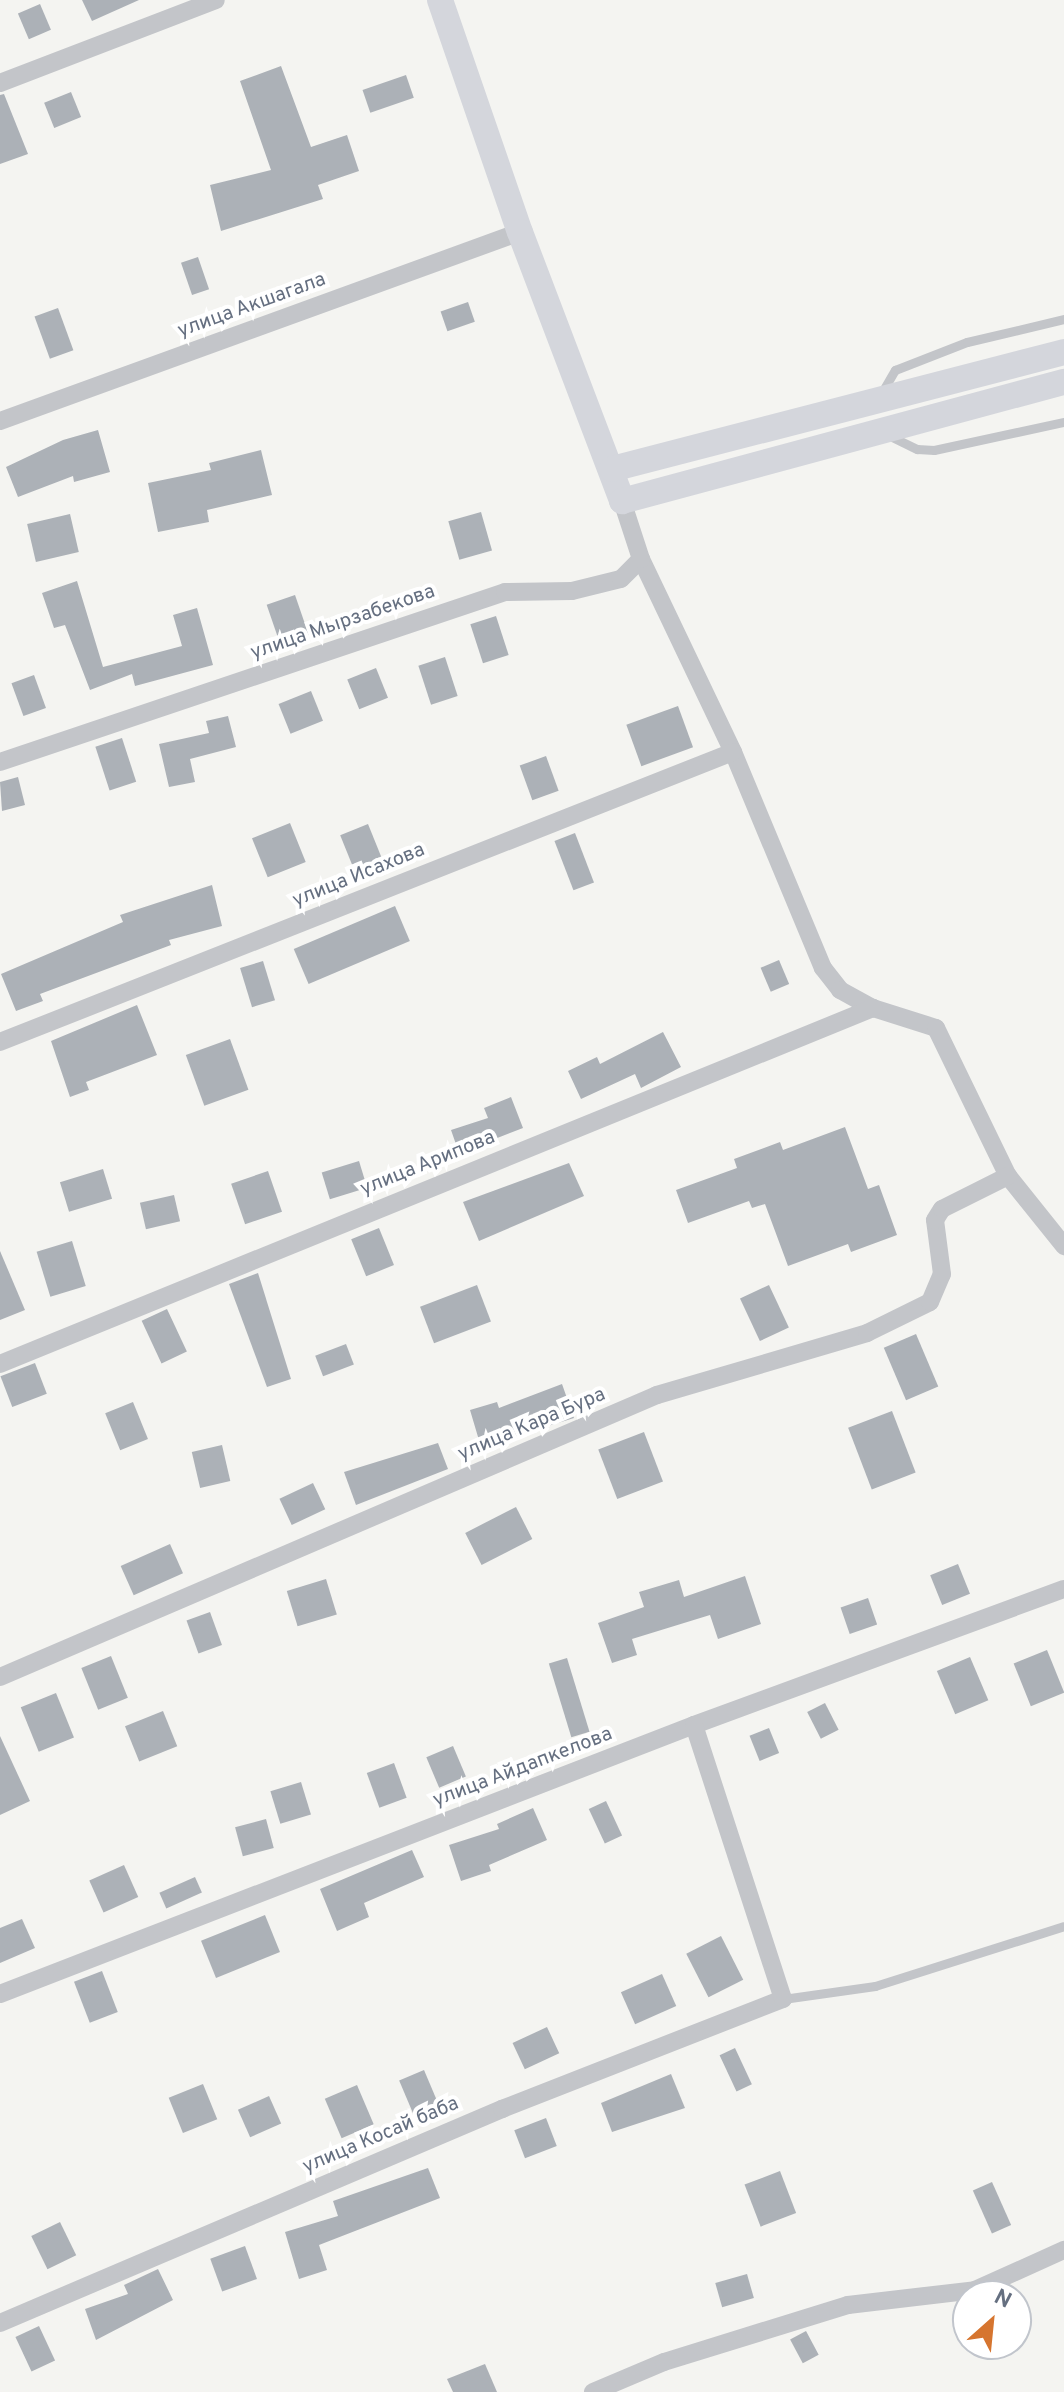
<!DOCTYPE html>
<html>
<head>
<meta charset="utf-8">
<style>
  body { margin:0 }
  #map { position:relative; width:1064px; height:2392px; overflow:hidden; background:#f4f4f1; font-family:Overpass,sans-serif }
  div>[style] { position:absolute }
  .building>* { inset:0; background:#acb1b7; transform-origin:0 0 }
  .lane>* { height:9px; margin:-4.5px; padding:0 4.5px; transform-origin:4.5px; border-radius:4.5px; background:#c3c5c9 }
  .street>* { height:18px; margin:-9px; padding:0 9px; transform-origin:9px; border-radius:9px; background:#c3c5c9 }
  .secondary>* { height:26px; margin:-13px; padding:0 13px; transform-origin:13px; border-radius:13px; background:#d4d6dc }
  span { translate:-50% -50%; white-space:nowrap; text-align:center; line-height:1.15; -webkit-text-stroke:8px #fff; paint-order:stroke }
  .street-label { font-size:20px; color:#656f80 }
  .north { position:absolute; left:952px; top:2280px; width:80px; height:80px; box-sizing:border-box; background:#fff; border:2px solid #c1c5cc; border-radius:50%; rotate:27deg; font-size:22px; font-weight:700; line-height:32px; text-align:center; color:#656f80 }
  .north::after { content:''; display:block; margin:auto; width:28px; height:36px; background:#d6752f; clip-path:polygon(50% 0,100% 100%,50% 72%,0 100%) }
</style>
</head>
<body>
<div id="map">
  <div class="building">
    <i style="clip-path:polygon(82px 0,139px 0,92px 21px)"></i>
    <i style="left:40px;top:4px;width:28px;height:24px;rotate:67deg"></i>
    <i style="clip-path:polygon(281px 66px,311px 147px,347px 135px,359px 171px,318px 185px,323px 199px,221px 231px,210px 185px,271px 170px,240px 81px)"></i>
    <i style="left:406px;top:75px;width:24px;height:46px;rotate:71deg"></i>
    <i style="left:71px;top:92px;width:27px;height:29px;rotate:68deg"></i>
    <i style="clip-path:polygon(4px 94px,28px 154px,0 164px,0 95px)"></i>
    <i style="left:198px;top:257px;width:34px;height:18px;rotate:71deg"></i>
    <i style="left:468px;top:302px;width:21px;height:29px;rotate:71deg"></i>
    <i style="left:58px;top:308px;width:45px;height:25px;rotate:70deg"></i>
    <i style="clip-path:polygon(98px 430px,110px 472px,74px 482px,73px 476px,18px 497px,6px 467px,63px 440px)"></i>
    <i style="clip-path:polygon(261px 450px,272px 495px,207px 510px,209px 522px,158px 532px,148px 483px,211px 470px,209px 463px)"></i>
    <i style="left:481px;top:512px;width:40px;height:34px;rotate:74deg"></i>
    <i style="left:70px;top:514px;width:39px;height:44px;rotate:77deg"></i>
    <i style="clip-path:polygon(77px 581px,103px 667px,182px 646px,173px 615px,197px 608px,213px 665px,135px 686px,132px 674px,90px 690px,65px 625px,54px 628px,42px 593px)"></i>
    <i style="left:295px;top:595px;width:42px;height:30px;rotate:71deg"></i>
    <i style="left:496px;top:616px;width:41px;height:27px;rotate:72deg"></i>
    <i style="left:445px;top:657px;width:41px;height:28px;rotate:72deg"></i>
    <i style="left:376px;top:668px;width:32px;height:31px;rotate:68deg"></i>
    <i style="left:34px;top:675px;width:35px;height:24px;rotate:70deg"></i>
    <i style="left:311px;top:691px;width:32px;height:35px;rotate:68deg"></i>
    <i style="left:678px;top:706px;width:44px;height:55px;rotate:70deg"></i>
    <i style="clip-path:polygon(228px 716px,236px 747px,190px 759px,195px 782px,169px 787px,159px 744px,209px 733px,206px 721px)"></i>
    <i style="left:122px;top:738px;width:46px;height:28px;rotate:72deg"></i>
    <i style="left:546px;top:756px;width:37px;height:28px;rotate:70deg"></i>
    <i style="clip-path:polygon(18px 777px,25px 805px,2px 811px,0 782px)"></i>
    <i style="left:290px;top:823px;width:42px;height:41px;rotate:68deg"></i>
    <i style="left:368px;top:824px;width:48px;height:30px;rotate:68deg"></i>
    <i style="left:575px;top:833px;width:53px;height:22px;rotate:69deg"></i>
    <i style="clip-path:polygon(212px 885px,222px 926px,169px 940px,171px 945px,40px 994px,43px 1001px,16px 1011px,1px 974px,123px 922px,120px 915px)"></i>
    <i style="left:395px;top:906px;width:38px;height:110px;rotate:67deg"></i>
    <i style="left:779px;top:960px;width:26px;height:20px;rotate:67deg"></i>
    <i style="left:263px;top:961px;width:41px;height:24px;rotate:73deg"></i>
    <i style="clip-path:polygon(137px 1005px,157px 1055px,86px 1082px,89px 1090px,70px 1097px,51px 1041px)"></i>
    <i style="clip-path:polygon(663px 1032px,681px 1067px,641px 1088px,635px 1074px,581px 1099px,568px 1071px,597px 1057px,600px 1064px)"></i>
    <i style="left:230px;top:1039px;width:54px;height:47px;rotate:70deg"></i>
    <i style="clip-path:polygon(511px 1097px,523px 1128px,459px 1153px,451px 1130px,488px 1118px,484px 1108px)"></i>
    <i style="clip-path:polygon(845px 1127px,868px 1189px,879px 1185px,897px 1235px,851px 1252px,848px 1244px,788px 1266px,765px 1204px,752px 1208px,749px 1201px,688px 1223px,676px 1190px,737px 1168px,734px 1159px,780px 1142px,783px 1150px)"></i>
    <i style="left:359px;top:1161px;width:28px;height:39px;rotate:73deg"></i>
    <i style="clip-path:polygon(569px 1163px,584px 1196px,479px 1241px,463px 1202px)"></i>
    <i style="left:103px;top:1169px;width:31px;height:45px;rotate:73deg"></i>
    <i style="left:268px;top:1171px;width:43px;height:39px;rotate:71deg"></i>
    <i style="left:174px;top:1195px;width:27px;height:35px;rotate:77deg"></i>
    <i style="left:379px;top:1228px;width:40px;height:30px;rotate:68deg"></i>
    <i style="left:72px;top:1241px;width:47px;height:37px;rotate:73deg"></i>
    <i style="clip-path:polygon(0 1251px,25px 1310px,0 1320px)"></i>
    <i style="clip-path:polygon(258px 1273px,291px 1379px,267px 1387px,229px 1284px)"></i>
    <i style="left:477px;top:1285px;width:39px;height:61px;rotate:69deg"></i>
    <i style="left:769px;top:1285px;width:47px;height:32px;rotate:65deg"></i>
    <i style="left:167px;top:1309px;width:47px;height:28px;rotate:65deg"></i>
    <i style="left:916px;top:1334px;width:57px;height:35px;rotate:67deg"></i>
    <i style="left:346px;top:1344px;width:22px;height:33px;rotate:69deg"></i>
    <i style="left:35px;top:1363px;width:33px;height:37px;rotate:69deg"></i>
    <i style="clip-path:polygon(562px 1384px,574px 1418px,481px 1447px,470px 1410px,497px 1402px,499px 1408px)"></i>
    <i style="left:133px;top:1402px;width:40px;height:30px;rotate:68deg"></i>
    <i style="left:892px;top:1411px;width:66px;height:47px;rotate:69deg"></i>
    <i style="left:644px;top:1432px;width:53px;height:49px;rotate:69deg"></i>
    <i style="clip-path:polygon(438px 1443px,448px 1469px,356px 1505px,344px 1472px)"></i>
    <i style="left:222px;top:1445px;width:37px;height:31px;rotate:77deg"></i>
    <i style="left:313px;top:1483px;width:29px;height:37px;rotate:65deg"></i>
    <i style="left:516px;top:1507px;width:36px;height:57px;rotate:63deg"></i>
    <i style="left:170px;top:1544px;width:32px;height:54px;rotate:66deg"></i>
    <i style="left:958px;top:1564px;width:32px;height:30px;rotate:68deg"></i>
    <i style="clip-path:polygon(745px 1576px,761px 1624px,718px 1639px,710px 1615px,632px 1639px,637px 1655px,612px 1663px,598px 1623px,644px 1607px,639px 1592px,679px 1580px,684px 1597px)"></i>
    <i style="left:326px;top:1579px;width:37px;height:41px;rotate:73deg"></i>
    <i style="left:868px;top:1598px;width:28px;height:29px;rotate:71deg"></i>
    <i style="left:210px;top:1612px;width:35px;height:25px;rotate:70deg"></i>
    <i style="left:1047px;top:1650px;width:46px;height:36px;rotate:68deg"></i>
    <i style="left:111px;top:1656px;width:45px;height:32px;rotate:68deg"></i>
    <i style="left:970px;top:1657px;width:47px;height:36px;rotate:67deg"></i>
    <i style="left:567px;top:1658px;width:77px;height:19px;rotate:73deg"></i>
    <i style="left:56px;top:1693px;width:48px;height:38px;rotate:68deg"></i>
    <i style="left:825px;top:1703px;width:30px;height:20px;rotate:63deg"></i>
    <i style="left:163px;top:1711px;width:38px;height:41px;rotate:68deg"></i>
    <i style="left:769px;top:1728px;width:27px;height:21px;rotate:68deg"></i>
    <i style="clip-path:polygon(0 1736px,30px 1801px,0 1815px)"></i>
    <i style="left:453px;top:1746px;width:33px;height:29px;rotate:67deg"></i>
    <i style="left:394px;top:1763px;width:37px;height:29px;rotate:70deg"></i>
    <i style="left:301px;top:1782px;width:34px;height:32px;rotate:73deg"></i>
    <i style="left:606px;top:1801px;width:38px;height:19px;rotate:65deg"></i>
    <i style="clip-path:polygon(533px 1808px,547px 1840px,489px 1865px,491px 1871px,461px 1881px,449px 1845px,499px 1829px,497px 1824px)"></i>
    <i style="left:266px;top:1819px;width:30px;height:32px;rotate:75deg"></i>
    <i style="clip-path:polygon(412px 1850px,424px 1877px,364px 1903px,369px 1917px,337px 1931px,320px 1889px)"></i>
    <i style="left:124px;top:1865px;width:35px;height:38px;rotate:66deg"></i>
    <i style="left:195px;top:1877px;width:17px;height:39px;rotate:66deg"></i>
    <i style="left:265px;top:1915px;width:40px;height:69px;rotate:68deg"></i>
    <i style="clip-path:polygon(22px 1919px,35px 1948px,0 1963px,0 1928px)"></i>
    <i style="left:721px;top:1936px;width:49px;height:39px;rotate:63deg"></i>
    <i style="left:102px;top:1971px;width:44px;height:30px;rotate:69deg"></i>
    <i style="left:662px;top:1974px;width:35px;height:45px;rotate:66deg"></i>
    <i style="left:547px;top:2027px;width:29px;height:38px;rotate:65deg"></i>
    <i style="left:735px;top:2048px;width:40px;height:17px;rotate:65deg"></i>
    <i style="left:424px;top:2070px;width:39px;height:27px;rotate:67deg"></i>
    <i style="clip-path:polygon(671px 2074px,685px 2108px,612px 2132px,601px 2103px)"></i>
    <i style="left:203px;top:2084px;width:38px;height:37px;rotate:68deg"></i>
    <i style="left:357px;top:2085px;width:43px;height:35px;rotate:67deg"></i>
    <i style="left:269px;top:2096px;width:30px;height:34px;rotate:66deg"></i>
    <i style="left:546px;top:2118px;width:30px;height:34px;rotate:69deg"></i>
    <i style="clip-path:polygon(428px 2168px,440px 2198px,319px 2245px,327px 2270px,299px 2279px,285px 2232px,338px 2216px,333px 2201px)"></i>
    <i style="left:780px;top:2171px;width:45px;height:38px;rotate:69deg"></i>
    <i style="left:992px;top:2182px;width:47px;height:21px;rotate:66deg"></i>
    <i style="left:60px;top:2222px;width:37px;height:32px;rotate:64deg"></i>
    <i style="left:245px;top:2246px;width:35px;height:37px;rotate:70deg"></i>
    <i style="clip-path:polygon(158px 2269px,173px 2300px,96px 2340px,85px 2309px,128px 2294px,124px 2285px)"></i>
    <i style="left:747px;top:2274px;width:25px;height:33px;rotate:74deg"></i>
    <i style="left:39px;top:2326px;width:38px;height:26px;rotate:65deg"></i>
    <i style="left:806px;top:2331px;width:27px;height:18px;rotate:62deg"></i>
    <i style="clip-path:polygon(485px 2364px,497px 2392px,453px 2392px,447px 2379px)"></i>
  </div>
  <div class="lane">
    <i style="left:881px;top:394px;width:28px;rotate:-60deg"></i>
    <i style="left:895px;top:370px;width:77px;rotate:-21.3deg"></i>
    <i style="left:967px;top:342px;width:100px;rotate:-13.3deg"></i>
    <i style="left:890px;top:436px;width:30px;rotate:26deg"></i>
    <i style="left:917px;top:449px;width:17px;rotate:3deg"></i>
    <i style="left:934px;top:450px;width:133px;rotate:-12.2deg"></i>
    <i style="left:783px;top:1999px;width:93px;rotate:-8deg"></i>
    <i style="left:875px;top:1986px;width:198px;rotate:-17.6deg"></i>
  </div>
  <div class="street">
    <i style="left:0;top:83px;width:231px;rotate:-21deg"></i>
    <i style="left:0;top:421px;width:553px;rotate:-19.97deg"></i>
    <i style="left:641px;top:559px;width:214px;rotate:64.5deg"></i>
    <i style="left:733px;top:752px;width:234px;rotate:67.4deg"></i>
    <i style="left:823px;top:968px;width:28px;rotate:52deg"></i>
    <i style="left:840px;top:990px;width:38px;rotate:29deg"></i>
    <i style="left:873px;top:1008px;width:66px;rotate:17.6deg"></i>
    <i style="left:936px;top:1028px;width:165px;rotate:64.1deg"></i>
    <i style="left:1008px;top:1176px;width:90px;rotate:51.3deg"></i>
    <i style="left:0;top:762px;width:533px;rotate:-18.6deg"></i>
    <i style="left:505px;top:592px;width:67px;rotate:-0.9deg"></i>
    <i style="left:572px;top:591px;width:50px;rotate:-13.8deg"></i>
    <i style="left:621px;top:579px;width:28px;rotate:-45deg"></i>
    <i style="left:641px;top:559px;width:61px;rotate:-108.1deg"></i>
    <i style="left:0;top:1042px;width:788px;rotate:-21.59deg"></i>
    <i style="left:0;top:1364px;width:943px;rotate:-22.19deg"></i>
    <i style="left:0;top:1677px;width:715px;rotate:-23.23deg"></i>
    <i style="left:657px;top:1395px;width:219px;rotate:-16.4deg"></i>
    <i style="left:867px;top:1333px;width:70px;rotate:-26.2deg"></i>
    <i style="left:930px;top:1302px;width:30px;rotate:-67deg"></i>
    <i style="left:942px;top:1274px;width:54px;rotate:-97.4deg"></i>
    <i style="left:935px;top:1220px;width:13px;rotate:-58deg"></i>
    <i style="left:942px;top:1209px;width:74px;rotate:-26.6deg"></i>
    <i style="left:0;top:1994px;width:744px;rotate:-21.19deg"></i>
    <i style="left:694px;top:1725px;width:394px;rotate:-20.2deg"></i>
    <i style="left:0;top:2323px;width:546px;rotate:-23.09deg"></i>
    <i style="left:502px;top:2109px;width:302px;rotate:-21.4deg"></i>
    <i style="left:783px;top:1999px;width:288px;rotate:-108deg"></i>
    <i style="left:593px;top:2392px;width:77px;rotate:-22.9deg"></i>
    <i style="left:664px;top:2362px;width:193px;rotate:-17.2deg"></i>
    <i style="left:848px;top:2305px;width:128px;rotate:-6.7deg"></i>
    <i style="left:975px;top:2290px;width:98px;rotate:-24.2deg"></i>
  </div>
  <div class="secondary">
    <i style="left:440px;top:0;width:245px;rotate:71deg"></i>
    <i style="left:520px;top:232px;width:288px;rotate:69.2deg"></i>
    <i style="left:622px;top:501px;width:458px;rotate:-15.1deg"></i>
    <i style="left:612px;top:469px;width:467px;rotate:-14.5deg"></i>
  </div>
  <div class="street-label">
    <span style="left:252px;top:306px;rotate:-20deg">улица Акшагала</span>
    <span style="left:343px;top:623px;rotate:-19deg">улица Мырзабекова</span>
    <span style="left:359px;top:876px;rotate:-22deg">улица Исахова</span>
    <span style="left:428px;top:1164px;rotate:-22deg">улица Арипова</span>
    <span style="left:532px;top:1425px;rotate:-23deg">улица Кара Бура</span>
    <span style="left:523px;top:1768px;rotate:-21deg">улица Айдапкелова</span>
    <span style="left:381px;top:2136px;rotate:-23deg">улица Косай баба</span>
  </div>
  <div class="north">N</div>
</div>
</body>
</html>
